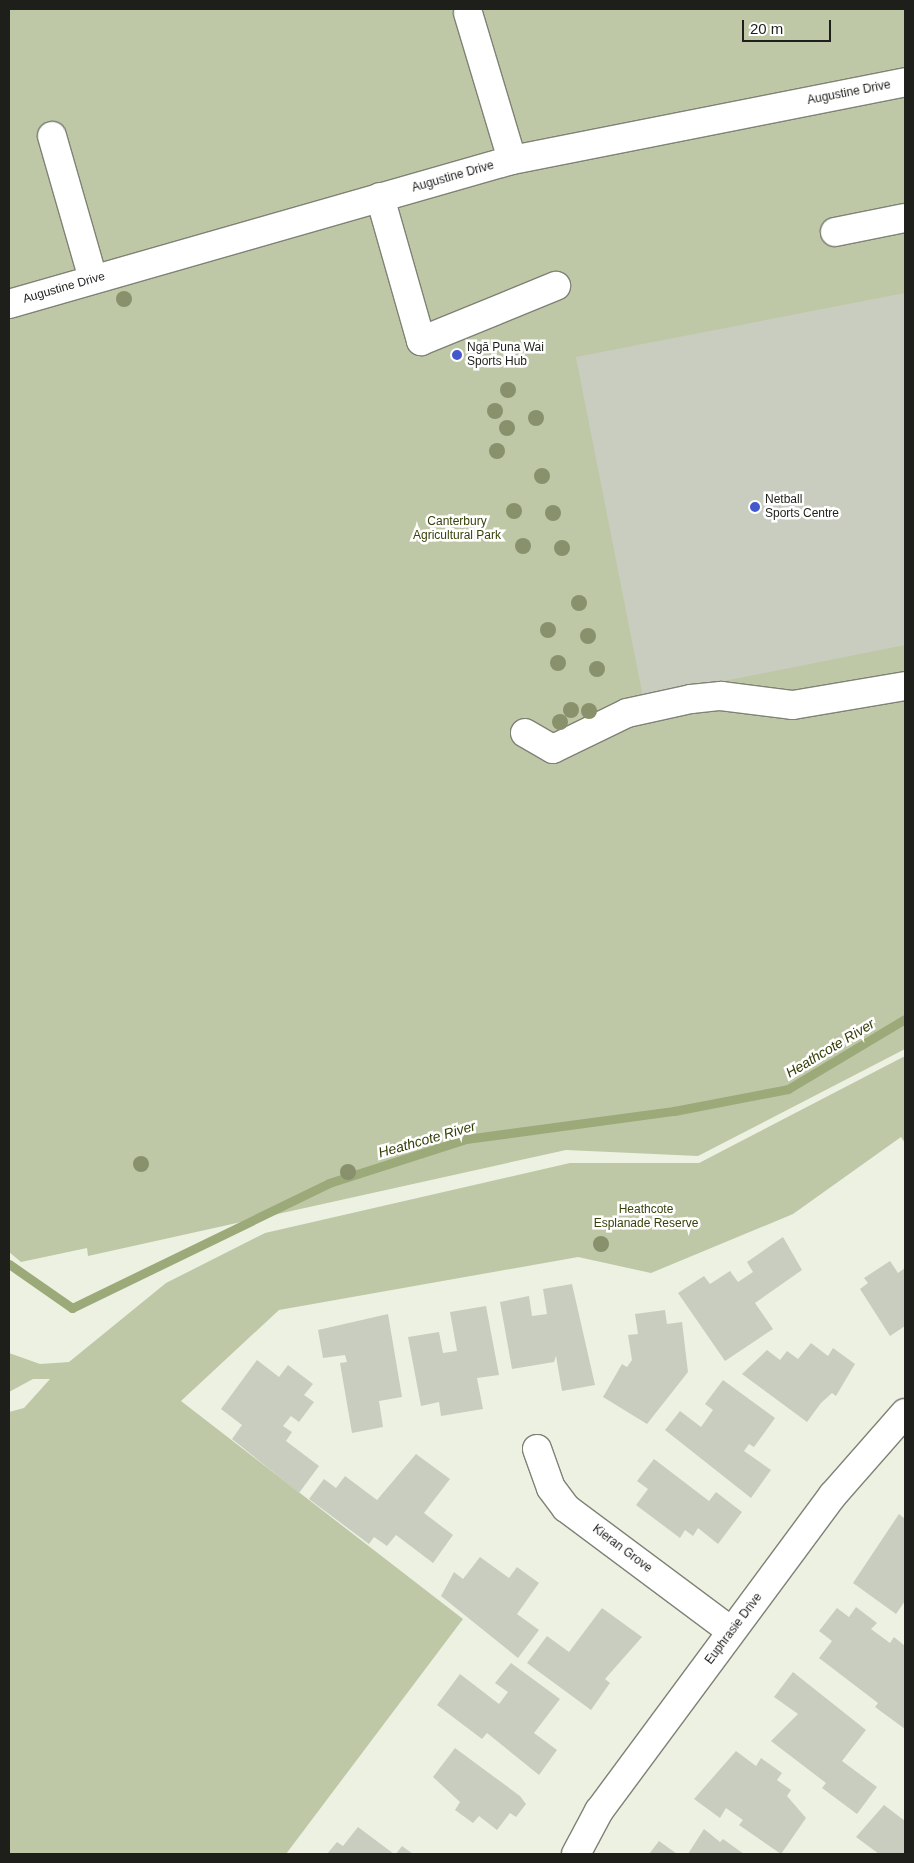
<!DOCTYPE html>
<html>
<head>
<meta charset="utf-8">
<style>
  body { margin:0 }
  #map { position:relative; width:914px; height:1863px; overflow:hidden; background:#ecf1e2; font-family:Helvetica,sans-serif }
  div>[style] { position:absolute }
  .green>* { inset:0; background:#bec8a6 }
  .stream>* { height:9px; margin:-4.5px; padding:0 4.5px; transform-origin:4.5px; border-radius:4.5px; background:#9ca979 }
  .building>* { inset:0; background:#c9cdbf }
  .roads { filter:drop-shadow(1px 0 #7e8275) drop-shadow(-1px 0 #7e8275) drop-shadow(0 1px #7e8275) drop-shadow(0 -1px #7e8275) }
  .minor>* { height:28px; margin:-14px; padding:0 14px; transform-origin:14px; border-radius:14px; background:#fff }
  .trees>* { width:16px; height:16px; margin:-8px; border-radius:50%; background:#88916b }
  .dots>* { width:14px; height:14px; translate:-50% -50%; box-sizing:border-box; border:2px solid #fff; border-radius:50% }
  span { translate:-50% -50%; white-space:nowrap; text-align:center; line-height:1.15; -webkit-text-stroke:5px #fff; paint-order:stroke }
  .street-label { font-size:12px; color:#1e1f1a }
  .poi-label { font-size:12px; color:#1e1f1a }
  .left { translate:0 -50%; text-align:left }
  .park-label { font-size:12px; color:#374209 }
  .water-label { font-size:14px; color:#343f05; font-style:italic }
  .frame { position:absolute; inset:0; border:10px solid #1e1f1a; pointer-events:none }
  .scale { position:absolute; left:742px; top:20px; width:89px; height:22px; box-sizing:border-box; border:2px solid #1e1f1a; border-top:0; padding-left:6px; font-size:15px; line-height:18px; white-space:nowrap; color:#1e1f1a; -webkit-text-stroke:4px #fff; paint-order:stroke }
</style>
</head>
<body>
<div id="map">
  <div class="green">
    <i style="clip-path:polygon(9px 9px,905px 9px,905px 1049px,698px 1156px,566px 1150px,88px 1256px,87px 1248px,21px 1262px,9px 1252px)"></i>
    <i style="clip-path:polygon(905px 1056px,905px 1143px,901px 1137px,793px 1214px,651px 1273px,578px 1257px,279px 1310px,181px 1401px,463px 1619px,286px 1854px,9px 1854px,9px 1412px,24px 1408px,50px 1379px,33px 1379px,9px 1392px,9px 1353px,40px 1364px,69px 1362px,166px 1283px,265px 1233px,570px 1163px,699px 1163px)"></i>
  </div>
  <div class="stream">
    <i style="left:9px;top:1264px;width:77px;rotate:34.9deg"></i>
    <i style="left:72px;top:1308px;width:286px;rotate:-25.9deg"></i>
    <i style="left:329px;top:1183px;width:144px;rotate:-17.8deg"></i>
    <i style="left:466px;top:1139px;width:210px;rotate:-7.7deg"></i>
    <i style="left:674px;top:1111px;width:116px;rotate:-10.9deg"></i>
    <i style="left:788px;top:1089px;width:136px;rotate:-30.9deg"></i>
  </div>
  <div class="building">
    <i style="clip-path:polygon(905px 293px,905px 645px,643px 697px,576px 357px)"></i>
    <i style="clip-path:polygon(783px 1237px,802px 1270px,755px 1303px,773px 1329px,725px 1361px,678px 1293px,704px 1276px,710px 1284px,730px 1271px,738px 1282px,753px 1272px,747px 1262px)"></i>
    <i style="clip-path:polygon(890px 1261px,898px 1273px,905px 1268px,905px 1326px,890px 1336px,860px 1289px,868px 1283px,864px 1278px)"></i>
    <i style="clip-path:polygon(572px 1284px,595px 1385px,562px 1391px,556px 1356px,554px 1362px,512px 1369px,500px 1302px,529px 1296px,532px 1316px,547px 1314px,543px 1289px)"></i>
    <i style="clip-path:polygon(486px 1306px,499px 1375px,477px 1378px,483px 1409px,441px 1416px,439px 1402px,421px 1406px,408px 1337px,439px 1332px,443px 1353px,457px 1351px,450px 1312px)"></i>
    <i style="clip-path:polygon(665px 1310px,667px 1324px,682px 1322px,688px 1372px,647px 1424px,603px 1397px,622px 1364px,627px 1367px,632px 1360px,628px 1335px,638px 1334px,635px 1314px)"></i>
    <i style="clip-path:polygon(388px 1314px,402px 1397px,379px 1401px,383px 1427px,352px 1433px,340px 1363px,347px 1362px,345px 1355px,323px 1358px,318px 1330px)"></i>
    <i style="clip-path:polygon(811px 1343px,828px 1356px,833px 1348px,855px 1364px,836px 1396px,832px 1393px,821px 1403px,807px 1422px,742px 1374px,767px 1350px,780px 1360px,787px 1351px,798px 1359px)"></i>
    <i style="clip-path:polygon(257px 1360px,279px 1377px,288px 1365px,313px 1384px,304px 1395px,314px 1402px,299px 1422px,291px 1416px,283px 1426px,292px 1432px,286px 1441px,319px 1466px,299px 1493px,232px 1439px,242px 1425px,221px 1409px)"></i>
    <i style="clip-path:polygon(723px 1380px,775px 1418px,754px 1447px,749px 1444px,744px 1451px,771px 1470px,751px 1498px,665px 1430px,680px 1411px,701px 1427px,713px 1410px,705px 1404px)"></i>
    <i style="clip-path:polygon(416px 1454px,450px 1479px,424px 1513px,453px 1535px,433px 1563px,396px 1535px,387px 1546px,374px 1537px,369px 1544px,309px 1499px,324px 1479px,336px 1488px,345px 1476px,377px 1500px)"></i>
    <i style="clip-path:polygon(654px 1459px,709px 1501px,716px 1492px,742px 1512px,718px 1544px,698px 1528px,693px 1536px,685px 1530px,680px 1538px,636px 1505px,648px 1489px,637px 1481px)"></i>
    <i style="clip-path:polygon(899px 1514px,905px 1519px,905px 1601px,896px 1614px,853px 1583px)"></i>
    <i style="clip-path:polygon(480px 1557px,509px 1578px,517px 1567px,539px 1583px,517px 1614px,539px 1630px,518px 1658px,441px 1596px,454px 1572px,463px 1579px)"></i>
    <i style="clip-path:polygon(856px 1607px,877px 1623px,871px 1629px,890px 1643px,894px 1637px,905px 1646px,905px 1729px,875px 1707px,878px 1703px,819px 1658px,832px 1641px,819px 1631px,837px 1608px,849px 1617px)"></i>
    <i style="clip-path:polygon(602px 1608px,642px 1637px,605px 1679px,610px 1683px,591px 1710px,527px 1663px,547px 1636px,569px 1652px)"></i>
    <i style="clip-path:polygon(511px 1663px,560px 1699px,534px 1733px,557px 1750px,539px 1775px,487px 1733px,482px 1739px,437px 1705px,460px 1674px,499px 1704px,508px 1692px,495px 1683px)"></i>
    <i style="clip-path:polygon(793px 1672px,866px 1730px,842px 1761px,877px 1787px,857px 1814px,822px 1788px,826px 1783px,771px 1741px,798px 1714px,774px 1697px)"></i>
    <i style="clip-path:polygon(455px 1748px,520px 1796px,526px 1804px,516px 1817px,510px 1813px,497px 1830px,479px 1816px,473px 1823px,455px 1810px,460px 1802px,433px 1777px)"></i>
    <i style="clip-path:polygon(736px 1751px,756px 1766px,761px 1758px,782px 1773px,777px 1780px,791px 1790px,787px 1796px,806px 1818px,781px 1854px,739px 1825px,743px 1820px,726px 1808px,720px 1818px,694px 1799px)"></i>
    <i style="clip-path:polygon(884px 1805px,905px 1821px,905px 1854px,879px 1854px,856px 1837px)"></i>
    <i style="clip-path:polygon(358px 1827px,394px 1854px,327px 1854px,337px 1842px,343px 1846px)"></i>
    <i style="clip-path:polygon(704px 1829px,720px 1842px,723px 1839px,744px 1854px,688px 1854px)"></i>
    <i style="clip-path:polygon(659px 1841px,677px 1854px,649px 1854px)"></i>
    <i style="clip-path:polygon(402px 1846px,413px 1854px,396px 1854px)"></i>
  </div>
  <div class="roads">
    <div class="minor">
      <i style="left:468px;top:13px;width:153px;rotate:73.3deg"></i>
      <i style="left:52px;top:136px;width:149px;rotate:74deg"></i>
      <i style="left:380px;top:197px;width:150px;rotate:74.1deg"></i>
      <i style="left:421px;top:341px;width:146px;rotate:-22.2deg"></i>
      <i style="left:835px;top:232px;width:71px;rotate:-11.3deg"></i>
      <i style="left:9px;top:304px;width:523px;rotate:-15.98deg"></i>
      <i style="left:512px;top:160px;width:401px;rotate:-11.2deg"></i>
      <i style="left:525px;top:733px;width:32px;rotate:30deg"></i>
      <i style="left:553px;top:749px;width:82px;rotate:-25.9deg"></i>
      <i style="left:627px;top:713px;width:66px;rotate:-12.3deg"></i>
      <i style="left:691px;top:699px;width:30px;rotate:-6deg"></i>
      <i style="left:721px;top:696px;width:73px;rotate:7.1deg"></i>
      <i style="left:793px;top:705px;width:114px;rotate:-9.6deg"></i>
      <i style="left:537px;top:1449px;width:41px;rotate:70.3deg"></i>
      <i style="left:551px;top:1488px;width:25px;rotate:53deg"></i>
      <i style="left:566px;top:1508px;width:206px;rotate:36.7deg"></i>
      <i style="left:576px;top:1854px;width:49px;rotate:-61.9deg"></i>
      <i style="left:599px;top:1811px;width:393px;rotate:-53.5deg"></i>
      <i style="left:833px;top:1495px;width:109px;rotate:-48.7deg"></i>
    </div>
  </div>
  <div class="trees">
    <i style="left:124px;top:299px"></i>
    <i style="left:508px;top:390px"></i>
    <i style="left:495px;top:411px"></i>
    <i style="left:536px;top:418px"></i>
    <i style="left:507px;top:428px"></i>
    <i style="left:497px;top:451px"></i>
    <i style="left:542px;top:476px"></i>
    <i style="left:514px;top:511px"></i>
    <i style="left:553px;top:513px"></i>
    <i style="left:523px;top:546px"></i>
    <i style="left:562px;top:548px"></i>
    <i style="left:579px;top:603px"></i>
    <i style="left:548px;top:630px"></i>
    <i style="left:588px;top:636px"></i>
    <i style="left:558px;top:663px"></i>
    <i style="left:597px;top:669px"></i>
    <i style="left:571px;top:710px"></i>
    <i style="left:589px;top:711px"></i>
    <i style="left:560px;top:722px"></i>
    <i style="left:141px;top:1164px"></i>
    <i style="left:348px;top:1172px"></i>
    <i style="left:601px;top:1244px"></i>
  </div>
  <div class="dots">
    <i style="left:457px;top:355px;background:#4258cc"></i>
    <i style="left:755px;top:507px;background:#4258cc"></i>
  </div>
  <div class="street-label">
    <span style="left:849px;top:93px;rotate:-11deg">Augustine Drive</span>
    <span style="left:453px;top:177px;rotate:-16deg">Augustine Drive</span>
    <span style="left:64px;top:288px;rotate:-16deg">Augustine Drive</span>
    <span style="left:622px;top:1549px;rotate:37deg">Kieran Grove</span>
    <span style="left:734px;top:1629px;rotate:-53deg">Euphrasie Drive</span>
  </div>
  <div class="poi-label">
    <span class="left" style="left:467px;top:355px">Ngā Puna Wai<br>Sports Hub</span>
    <span class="left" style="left:765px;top:507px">Netball<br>Sports Centre</span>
  </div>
  <div class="park-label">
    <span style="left:457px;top:529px">Canterbury<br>Agricultural Park</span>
    <span style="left:646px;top:1217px">Heathcote<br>Esplanade Reserve</span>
  </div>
  <div class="water-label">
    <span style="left:830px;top:1048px;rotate:-31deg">Heathcote River</span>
    <span style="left:427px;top:1139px;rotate:-16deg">Heathcote River</span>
  </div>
  <div class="frame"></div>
  <div class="scale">20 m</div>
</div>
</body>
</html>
